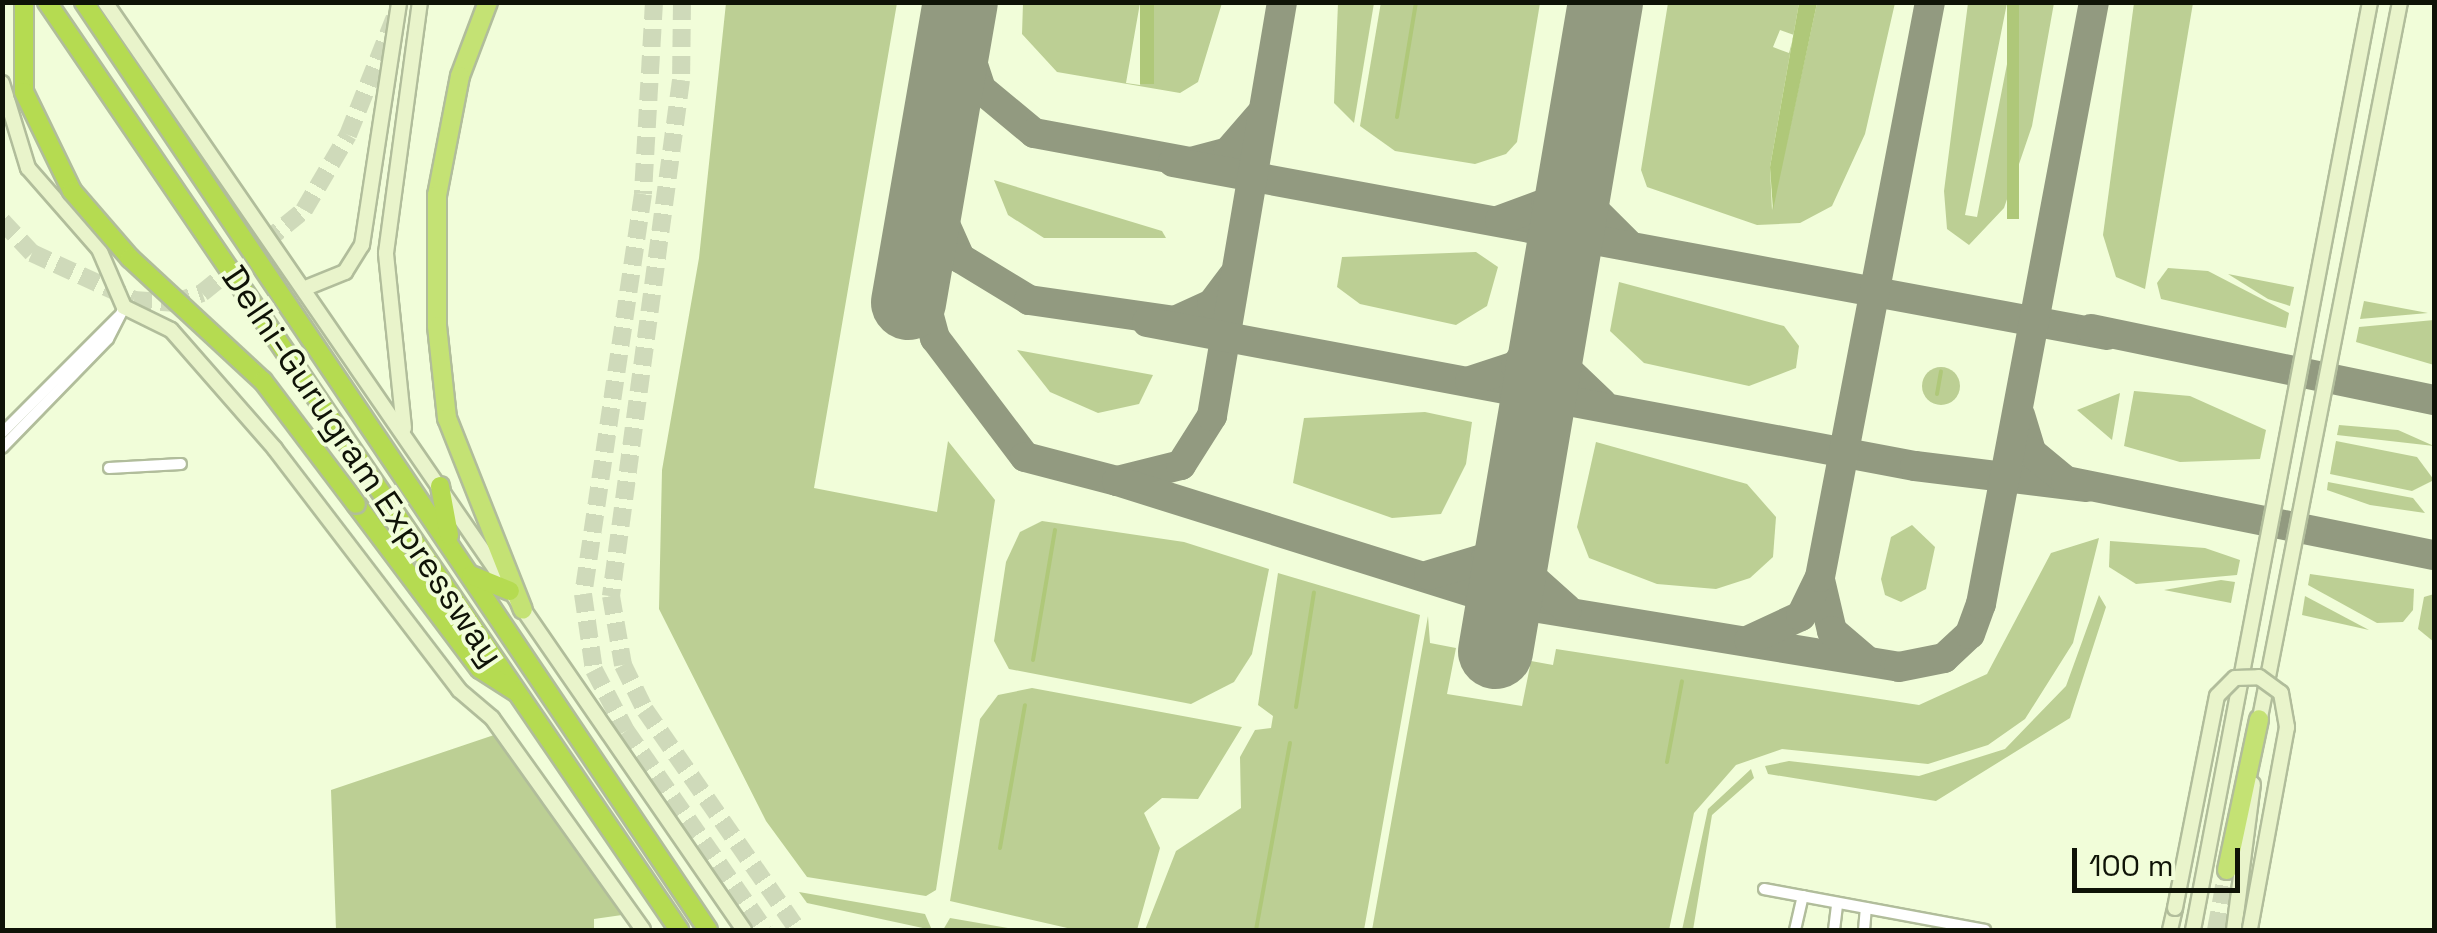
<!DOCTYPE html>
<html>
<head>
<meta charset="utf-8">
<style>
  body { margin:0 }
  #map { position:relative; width:2437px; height:933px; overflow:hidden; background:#f1fdd9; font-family:"Space Grotesk",sans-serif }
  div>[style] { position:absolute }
  .green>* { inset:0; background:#bccf94 }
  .round { border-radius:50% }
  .water>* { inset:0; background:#afc879; transform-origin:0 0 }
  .stream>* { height:4px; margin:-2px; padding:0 2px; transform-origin:2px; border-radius:2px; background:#afc879 }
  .taxiway>* { height:30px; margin:-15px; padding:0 15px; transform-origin:15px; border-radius:15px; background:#929a80 }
  .runway>* { height:75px; margin:-37.5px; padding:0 37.5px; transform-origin:37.5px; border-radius:37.5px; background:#929a80 }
  .trunk-tunnel>* { height:18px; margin-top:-9px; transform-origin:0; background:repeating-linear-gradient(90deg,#cfdaba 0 18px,transparent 0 27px) }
  .roads { filter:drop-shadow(2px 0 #b1bd9b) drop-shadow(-2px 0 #b1bd9b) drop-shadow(0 2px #b1bd9b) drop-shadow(0 -2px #b1bd9b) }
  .minor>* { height:10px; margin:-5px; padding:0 5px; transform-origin:5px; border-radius:5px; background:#fff }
  .secondary>* { height:14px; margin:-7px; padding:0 7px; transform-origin:7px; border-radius:7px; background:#e9f4cb }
  .trunk>* { height:18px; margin:-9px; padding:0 9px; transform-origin:9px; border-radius:9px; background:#c4e274 }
  .motorway>* { height:18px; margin:-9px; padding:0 9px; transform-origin:9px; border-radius:9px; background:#b5db51 }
  .bridges { filter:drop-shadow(2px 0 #b1bd9b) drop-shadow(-2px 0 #b1bd9b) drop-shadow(0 2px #b1bd9b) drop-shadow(0 -2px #b1bd9b) }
  .secondary-bridge>* { height:14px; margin:-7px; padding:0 7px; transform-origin:7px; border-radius:7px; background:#e9f4cb }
  .motorway-bridge>* { height:18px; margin:-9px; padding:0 9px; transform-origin:9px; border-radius:9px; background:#b5db51 }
  span { translate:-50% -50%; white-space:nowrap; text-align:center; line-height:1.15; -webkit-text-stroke:8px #f1fdd9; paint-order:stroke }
  .street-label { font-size:35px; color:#0f1307 }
  .frame { position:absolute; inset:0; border:5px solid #0f1307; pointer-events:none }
  .scale { position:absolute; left:2072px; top:848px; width:168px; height:45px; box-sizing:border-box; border:5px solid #0f1307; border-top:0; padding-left:12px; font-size:30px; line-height:35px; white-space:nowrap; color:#0f1307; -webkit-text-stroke:8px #f1fdd9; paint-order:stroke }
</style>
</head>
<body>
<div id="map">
  <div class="green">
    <i style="clip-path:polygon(1381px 2px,1540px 3px,1517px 142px,1506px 154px,1475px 164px,1395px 151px,1360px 126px)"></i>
    <i style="clip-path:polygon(726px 3px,897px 3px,814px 488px,937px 512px,948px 441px,995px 500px,936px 890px,926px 896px,807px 877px,766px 821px,659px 609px,662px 470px,699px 258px)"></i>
    <i style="clip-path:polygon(1023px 3px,1140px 3px,1126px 83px,1140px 85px,1154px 3px,1222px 3px,1198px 82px,1180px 93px,1057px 72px,1022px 34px)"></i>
    <i style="clip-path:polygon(1338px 3px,1374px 3px,1354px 123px,1334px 103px)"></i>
    <i style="clip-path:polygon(evenodd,1668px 3px,1799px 3px,1770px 167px,1772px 210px,1817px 3px,1895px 3px,1865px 134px,1832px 206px,1800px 223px,1757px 225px,1647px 187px,1641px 170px,1668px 3px,1780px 30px,1794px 35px,1789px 53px,1773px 47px,1780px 30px)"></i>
    <i style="clip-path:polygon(1968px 3px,2007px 3px,1965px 215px,1977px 217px,2019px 3px,2054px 3px,2032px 126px,2004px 208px,1969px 245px,1947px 229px,1944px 191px)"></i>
    <i style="clip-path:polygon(2134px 3px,2193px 3px,2145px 289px,2116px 277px,2103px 235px)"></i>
    <i style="clip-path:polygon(994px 180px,1162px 231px,1166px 238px,1044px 238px,1008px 215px)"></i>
    <i style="clip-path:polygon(1476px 252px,1498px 267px,1487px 306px,1456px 325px,1360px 304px,1337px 287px,1342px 257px)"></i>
    <i style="clip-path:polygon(2168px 268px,2208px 271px,2289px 313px,2286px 328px,2161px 299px,2157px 283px)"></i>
    <i style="clip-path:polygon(2228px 274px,2294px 287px,2290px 306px,2268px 299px)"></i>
    <i style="clip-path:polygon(1619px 282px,1784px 326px,1799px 346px,1796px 368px,1749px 386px,1644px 363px,1610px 331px)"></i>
    <i style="clip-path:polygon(2364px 301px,2428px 313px,2360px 319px)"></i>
    <i style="clip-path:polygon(2434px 320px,2434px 365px,2356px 342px,2359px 327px)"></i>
    <i style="clip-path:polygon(1017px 350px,1153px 375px,1139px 404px,1098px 413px,1050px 392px)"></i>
    <i class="round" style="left:1922px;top:367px;width:38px;height:38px"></i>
    <i style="clip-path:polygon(2134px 391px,2190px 396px,2266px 430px,2260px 459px,2180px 462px,2124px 446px)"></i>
    <i style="clip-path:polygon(2120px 393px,2112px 440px,2077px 410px)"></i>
    <i style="clip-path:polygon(1425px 412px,1472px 422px,1466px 464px,1441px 514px,1392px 518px,1293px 483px,1304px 418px)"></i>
    <i style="clip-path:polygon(2339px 425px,2398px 430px,2434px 446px,2337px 435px)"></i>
    <i style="clip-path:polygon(2336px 441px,2417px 457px,2434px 480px,2412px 491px,2330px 474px)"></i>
    <i style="clip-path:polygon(1596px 442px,1747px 484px,1776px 517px,1773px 557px,1750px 578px,1716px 589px,1657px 584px,1589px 558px,1577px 527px)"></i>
    <i style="clip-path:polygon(2328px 482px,2413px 498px,2425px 513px,2370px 505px,2327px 490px)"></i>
    <i style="clip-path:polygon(1042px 521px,1184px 542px,1269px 569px,1252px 654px,1234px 682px,1191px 704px,1009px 669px,994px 641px,1006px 562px,1020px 532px)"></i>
    <i style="clip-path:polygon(1912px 525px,1935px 547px,1926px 589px,1901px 602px,1885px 595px,1881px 579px,1891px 537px)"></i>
    <i style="clip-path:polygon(2099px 538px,2073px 643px,2025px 719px,1988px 745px,1928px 764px,1782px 749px,1736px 765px,1694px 813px,1669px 930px,1372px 930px,1428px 616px,1430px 643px,1456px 648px,1447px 694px,1522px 706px,1531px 661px,1553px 665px,1556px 649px,1919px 705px,1987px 674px,2051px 553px)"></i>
    <i style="clip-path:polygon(2110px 541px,2205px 548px,2240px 560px,2237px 575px,2136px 584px,2109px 567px)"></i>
    <i style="clip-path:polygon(1278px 573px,1420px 615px,1364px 930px,1145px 930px,1176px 851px,1241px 808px,1240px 757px,1255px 730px,1271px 728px,1273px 716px,1258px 705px)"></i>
    <i style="clip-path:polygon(2310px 574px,2414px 589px,2413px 610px,2403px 622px,2377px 623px,2308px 585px)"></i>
    <i style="clip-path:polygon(2221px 580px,2235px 582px,2231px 603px,2164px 590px)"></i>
    <i style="clip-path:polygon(2434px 594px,2434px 642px,2418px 629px,2424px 597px)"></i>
    <i style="clip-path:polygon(2099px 595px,2106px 607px,2070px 718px,1936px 801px,1768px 774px,1765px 766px,1789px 761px,1919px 776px,2005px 749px,2066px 686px)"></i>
    <i style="clip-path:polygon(2305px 596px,2369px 630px,2302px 615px)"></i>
    <i style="clip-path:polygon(1032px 688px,1242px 727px,1198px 799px,1162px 798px,1144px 813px,1160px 848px,1137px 930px,1076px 930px,950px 901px,980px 719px,998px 695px)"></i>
    <i style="clip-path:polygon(497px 734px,622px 915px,594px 919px,594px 930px,336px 930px,331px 790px)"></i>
    <i style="clip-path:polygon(1751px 769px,1754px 778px,1712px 815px,1693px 930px,1682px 930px,1708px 809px)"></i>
    <i style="clip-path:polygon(799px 892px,925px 914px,932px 930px,807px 903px)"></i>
    <i style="clip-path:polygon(950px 918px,1020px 930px,943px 930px)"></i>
  </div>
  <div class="water">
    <i style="left:1140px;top:3px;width:14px;height:81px"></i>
    <i style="clip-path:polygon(1799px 3px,1817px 3px,1773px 210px,1770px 167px)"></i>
    <i style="left:2007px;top:3px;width:12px;height:216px"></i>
  </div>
  <div class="stream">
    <i style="left:1397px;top:117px;width:117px;rotate:-80.6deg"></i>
    <i style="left:1937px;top:394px;width:23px;rotate:-80deg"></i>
    <i style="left:1033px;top:660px;width:132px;rotate:-80.4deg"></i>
    <i style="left:1296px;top:707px;width:116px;rotate:-81.1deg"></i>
    <i style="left:1667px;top:762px;width:82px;rotate:-79.5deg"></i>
    <i style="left:1000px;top:848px;width:145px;rotate:-80.1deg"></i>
    <i style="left:1256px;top:930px;width:190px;rotate:-79.7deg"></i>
  </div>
  <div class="taxiway">
    <i style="left:957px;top:16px;width:77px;rotate:71.8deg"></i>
    <i style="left:981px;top:89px;width:69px;rotate:39.7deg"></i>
    <i style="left:1034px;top:133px;width:160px;rotate:10.5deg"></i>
    <i style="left:1191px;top:162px;width:38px;rotate:-15deg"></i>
    <i style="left:1228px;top:152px;width:49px;rotate:-49.1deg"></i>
    <i style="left:1579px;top:154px;width:52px;rotate:78.9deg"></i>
    <i style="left:1589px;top:205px;width:54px;rotate:45deg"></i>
    <i style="left:1173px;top:162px;width:950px;rotate:10.49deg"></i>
    <i style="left:928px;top:186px;width:79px;rotate:66deg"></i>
    <i style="left:960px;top:258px;width:81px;rotate:31.3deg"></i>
    <i style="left:1029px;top:300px;width:148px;rotate:8.2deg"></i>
    <i style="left:1175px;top:321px;width:41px;rotate:-24.7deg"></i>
    <i style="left:1212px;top:304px;width:35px;rotate:-53deg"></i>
    <i style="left:1500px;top:220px;width:49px;rotate:-20.3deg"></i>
    <i style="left:1546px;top:203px;width:57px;rotate:-54.9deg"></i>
    <i style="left:915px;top:264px;width:77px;rotate:74.9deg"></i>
    <i style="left:935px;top:338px;width:149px;rotate:52.9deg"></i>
    <i style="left:1025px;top:457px;width:95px;rotate:14.6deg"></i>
    <i style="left:1117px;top:481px;width:66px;rotate:-14deg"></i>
    <i style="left:1181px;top:465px;width:58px;rotate:-57.7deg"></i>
    <i style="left:1212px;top:416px;width:420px;rotate:-80.4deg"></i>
    <i style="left:1552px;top:312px;width:48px;rotate:84.1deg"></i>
    <i style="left:1557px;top:360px;width:62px;rotate:43.7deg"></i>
    <i style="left:1147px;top:322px;width:781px;rotate:10.62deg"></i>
    <i style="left:1915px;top:466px;width:173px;rotate:7deg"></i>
    <i style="left:2091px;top:329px;width:350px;rotate:11.7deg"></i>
    <i style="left:1470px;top:381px;width:48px;rotate:-18.1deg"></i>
    <i style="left:1516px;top:366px;width:62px;rotate:-54.8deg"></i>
    <i style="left:2020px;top:415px;width:39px;rotate:73deg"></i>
    <i style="left:2031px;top:452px;width:45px;rotate:39.6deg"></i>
    <i style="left:2066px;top:481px;width:375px;rotate:11.4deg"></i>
    <i style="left:1117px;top:481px;width:405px;rotate:17.4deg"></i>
    <i style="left:1503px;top:602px;width:401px;rotate:9.3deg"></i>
    <i style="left:1899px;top:667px;width:46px;rotate:-11.3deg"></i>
    <i style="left:1944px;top:658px;width:35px;rotate:-43deg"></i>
    <i style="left:1970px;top:634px;width:32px;rotate:-70deg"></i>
    <i style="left:1981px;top:604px;width:613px;rotate:-79.37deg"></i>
    <i style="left:1517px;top:518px;width:58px;rotate:78.1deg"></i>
    <i style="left:1529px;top:575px;width:51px;rotate:41.8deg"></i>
    <i style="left:1429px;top:575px;width:59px;rotate:-16.6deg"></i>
    <i style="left:1486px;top:558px;width:61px;rotate:-57.1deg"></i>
    <i style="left:1820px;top:580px;width:52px;rotate:76.8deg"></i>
    <i style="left:1832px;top:631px;width:45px;rotate:40.5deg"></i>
    <i style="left:1749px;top:640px;width:57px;rotate:-24.8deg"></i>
    <i style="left:1801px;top:616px;width:43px;rotate:-64deg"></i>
    <i style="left:1820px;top:577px;width:585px;rotate:-79.17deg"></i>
  </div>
  <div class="runway">
    <i style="left:908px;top:302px;width:304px;rotate:-80.2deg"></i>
    <i style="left:1495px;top:651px;width:658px;rotate:-80.38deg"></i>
  </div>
  <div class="trunk-tunnel">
    <i style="left:654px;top:2px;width:192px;rotate:93.3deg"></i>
    <i style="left:643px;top:194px;width:404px;rotate:98.5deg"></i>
    <i style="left:583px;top:594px;width:77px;rotate:81.8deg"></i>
    <i style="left:594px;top:670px;width:69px;rotate:62.3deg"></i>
    <i style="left:626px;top:731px;width:243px;rotate:55.1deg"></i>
    <i style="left:682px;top:2px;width:78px;rotate:90.7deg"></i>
    <i style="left:681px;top:80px;width:521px;rotate:97.73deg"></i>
    <i style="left:611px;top:596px;width:70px;rotate:80.1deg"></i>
    <i style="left:623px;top:665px;width:50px;rotate:63.9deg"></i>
    <i style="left:645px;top:710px;width:268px;rotate:55.2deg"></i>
    <i style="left:2px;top:221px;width:44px;rotate:46.8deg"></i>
    <i style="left:32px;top:253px;width:112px;rotate:24.7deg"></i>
    <i style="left:134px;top:300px;width:39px;rotate:4deg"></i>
    <i style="left:173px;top:303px;width:31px;rotate:-19deg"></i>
    <i style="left:202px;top:293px;width:132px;rotate:-39.1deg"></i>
    <i style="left:304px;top:210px;width:87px;rotate:-59.6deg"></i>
    <i style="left:348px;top:135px;width:127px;rotate:-68.3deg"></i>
    <i style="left:2216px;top:930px;width:61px;rotate:-79.6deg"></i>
  </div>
  <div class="roads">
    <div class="minor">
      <i style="left:2px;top:433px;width:165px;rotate:-45deg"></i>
      <i style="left:2px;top:448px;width:152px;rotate:-45.8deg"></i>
      <i style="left:108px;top:339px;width:36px;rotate:-63deg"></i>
      <i style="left:109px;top:468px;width:72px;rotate:-3.2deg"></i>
      <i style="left:1764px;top:889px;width:225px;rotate:10.5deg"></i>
      <i style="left:1795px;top:930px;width:35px;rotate:-77deg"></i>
      <i style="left:1834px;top:930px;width:26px;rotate:-83deg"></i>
      <i style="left:1864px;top:930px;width:22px;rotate:-85deg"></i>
    </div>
    <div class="secondary">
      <i style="left:105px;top:2px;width:1127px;rotate:55.45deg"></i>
      <i style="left:2px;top:83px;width:89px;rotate:73deg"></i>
      <i style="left:28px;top:168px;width:108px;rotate:48.8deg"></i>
      <i style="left:99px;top:249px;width:63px;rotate:66.7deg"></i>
      <i style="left:124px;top:307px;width:52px;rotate:26.1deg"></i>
      <i style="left:171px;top:330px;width:158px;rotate:48.8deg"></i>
      <i style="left:275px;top:449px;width:303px;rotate:52.6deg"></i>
      <i style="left:459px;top:690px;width:43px;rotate:40.3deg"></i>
      <i style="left:492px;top:718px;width:260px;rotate:54.5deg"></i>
      <i style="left:308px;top:287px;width:40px;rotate:-22deg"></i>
      <i style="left:345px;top:272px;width:32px;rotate:-58deg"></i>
      <i style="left:362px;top:245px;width:246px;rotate:-81.3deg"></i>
      <i style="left:404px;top:428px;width:176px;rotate:-95.9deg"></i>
      <i style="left:386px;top:253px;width:253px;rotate:-82.3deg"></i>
      <i style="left:2258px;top:728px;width:740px;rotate:-78.93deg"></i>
      <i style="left:2170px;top:930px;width:23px;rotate:-77deg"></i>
      <i style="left:2193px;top:930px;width:945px;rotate:-79.2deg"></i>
      <i style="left:2234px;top:930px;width:147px;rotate:-82.6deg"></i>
    </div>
    <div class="trunk">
      <i style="left:488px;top:2px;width:79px;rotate:110.7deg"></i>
      <i style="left:460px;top:76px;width:121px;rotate:100.9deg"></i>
      <i style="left:437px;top:195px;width:131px;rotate:90deg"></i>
      <i style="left:437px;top:326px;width:93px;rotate:83.8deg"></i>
      <i style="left:447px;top:418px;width:206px;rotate:68.4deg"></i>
      <i style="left:2227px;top:870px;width:154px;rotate:-78deg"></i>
    </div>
    <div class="motorway">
      <i style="left:47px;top:2px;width:1123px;rotate:55.74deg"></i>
      <i style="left:84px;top:2px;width:1118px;rotate:56.08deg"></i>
      <i style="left:440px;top:486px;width:50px;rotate:79.6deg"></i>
      <i style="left:356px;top:504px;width:206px;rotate:53.1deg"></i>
      <i style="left:480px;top:669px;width:43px;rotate:32.6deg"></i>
      <i style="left:471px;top:575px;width:42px;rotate:22.3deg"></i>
    </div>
  </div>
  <div class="bridges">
    <div class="secondary-bridge">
      <i style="left:2175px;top:908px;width:216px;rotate:-78.8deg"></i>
      <i style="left:2217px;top:696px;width:25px;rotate:-45deg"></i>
      <i style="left:2235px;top:678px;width:24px;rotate:-2deg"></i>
      <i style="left:2259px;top:677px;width:27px;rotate:36deg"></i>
      <i style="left:2281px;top:693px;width:35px;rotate:80deg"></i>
      <i style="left:2287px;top:727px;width:205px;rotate:100.4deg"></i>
    </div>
    <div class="motorway-bridge">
      <i style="left:24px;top:2px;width:90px;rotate:90deg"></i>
      <i style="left:24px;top:92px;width:110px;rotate:64.1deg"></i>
      <i style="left:72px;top:191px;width:89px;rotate:49.1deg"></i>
      <i style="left:130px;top:258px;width:181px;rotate:42.8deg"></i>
      <i style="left:263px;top:381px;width:154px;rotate:52.9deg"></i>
    </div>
  </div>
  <div class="street-label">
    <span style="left:363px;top:466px;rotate:56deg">Delhi-Gurugram Expressway</span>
  </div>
  <div class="frame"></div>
  <div class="scale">100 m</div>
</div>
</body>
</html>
